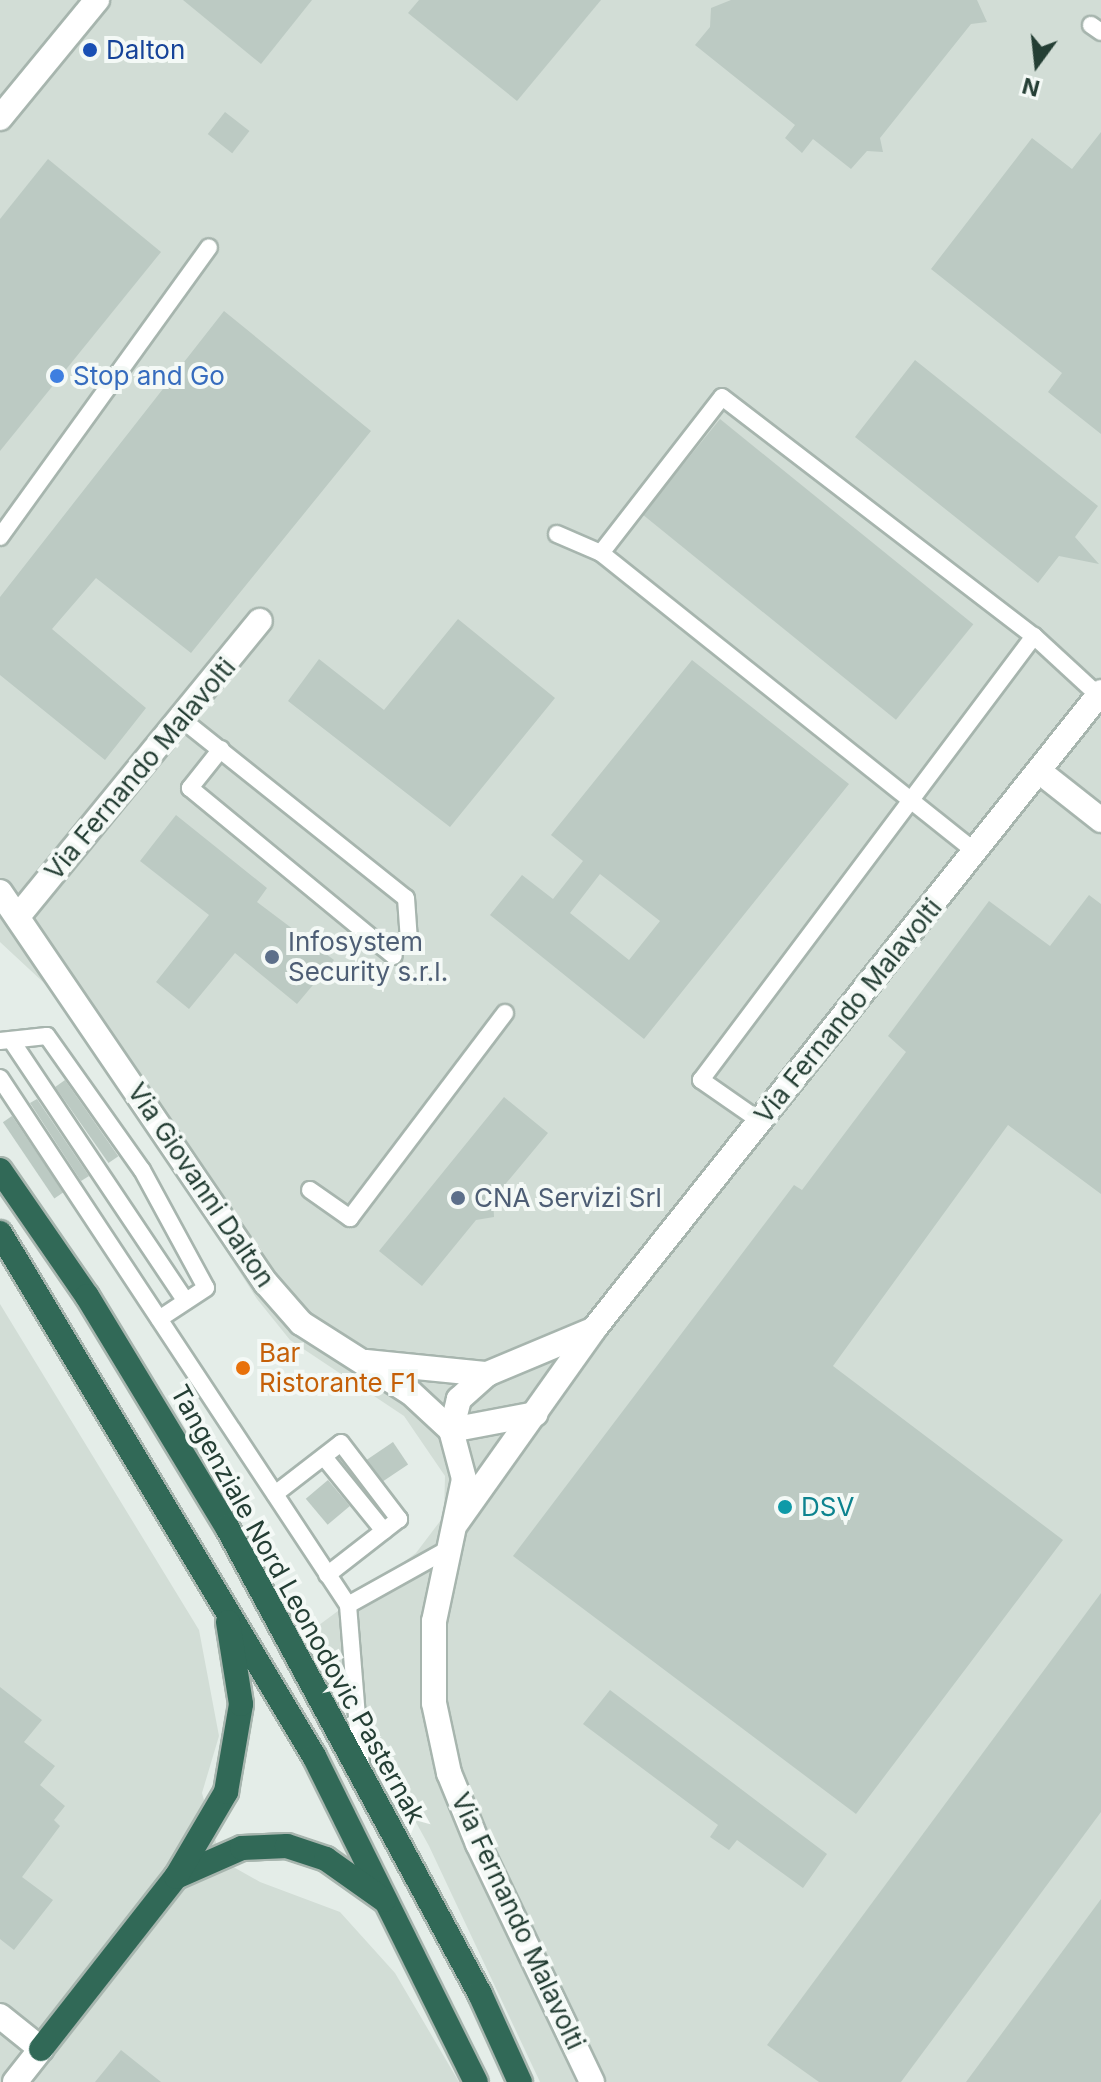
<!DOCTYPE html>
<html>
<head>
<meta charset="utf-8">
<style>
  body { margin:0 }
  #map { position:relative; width:1101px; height:2082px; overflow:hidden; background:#e4ede8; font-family:Inter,sans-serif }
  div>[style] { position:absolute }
  .built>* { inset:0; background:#d2ddd6 }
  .building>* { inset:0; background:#bccac3; transform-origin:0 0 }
  .roads { filter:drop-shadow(2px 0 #a7b5ae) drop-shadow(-2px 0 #a7b5ae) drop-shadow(0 2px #a7b5ae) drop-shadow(0 -2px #a7b5ae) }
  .lane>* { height:16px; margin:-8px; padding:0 8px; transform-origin:8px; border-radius:8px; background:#fff }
  .street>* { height:24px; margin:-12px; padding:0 12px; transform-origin:12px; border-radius:12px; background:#fff }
  .highway>* { height:24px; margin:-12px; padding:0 12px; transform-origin:12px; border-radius:12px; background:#316957 }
  .dots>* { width:22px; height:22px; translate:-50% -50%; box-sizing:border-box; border:4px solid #f4f9f6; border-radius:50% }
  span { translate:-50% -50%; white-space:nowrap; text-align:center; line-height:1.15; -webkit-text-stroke:8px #f4f9f6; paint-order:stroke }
  .transit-label { font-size:26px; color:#164399 }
  .left { translate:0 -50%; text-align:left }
  .shop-label { font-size:26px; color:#366cbe }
  .street-label { font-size:26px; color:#243e34 }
  .service-label { font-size:26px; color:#4e5e75 }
  .food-label { font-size:26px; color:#c56008 }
  .culture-label { font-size:26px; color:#0d838f }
  .north { position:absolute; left:997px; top:24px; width:80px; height:80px; -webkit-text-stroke:6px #f4f9f6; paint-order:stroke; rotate:195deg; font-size:22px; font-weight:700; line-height:32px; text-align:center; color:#243e34 }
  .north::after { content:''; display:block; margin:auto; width:28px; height:36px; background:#243e34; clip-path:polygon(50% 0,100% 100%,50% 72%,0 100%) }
</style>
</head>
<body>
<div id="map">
  <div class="built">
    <i style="clip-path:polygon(0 0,1101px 0,1101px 2082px,540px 2082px,429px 1846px,311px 1631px,416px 1553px,444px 1516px,445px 1476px,404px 1416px,290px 1340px,257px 1299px,70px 1007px,0 942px)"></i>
    <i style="clip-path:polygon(0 1304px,199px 1630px,219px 1736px,202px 1793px,221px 1860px,260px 1882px,340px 1912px,395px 1973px,459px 2082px,0 2082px)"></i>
  </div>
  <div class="building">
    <i style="clip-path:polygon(183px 0,312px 0,261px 64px)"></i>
    <i style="clip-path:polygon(419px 0,601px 0,517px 101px,408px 13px)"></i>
    <i style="clip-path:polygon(731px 0,977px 0,987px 22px,971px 24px,880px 138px,883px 152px,867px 151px,851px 169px,813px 139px,802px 153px,785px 138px,795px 125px,695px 45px,710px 27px,711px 8px)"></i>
    <i style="left:225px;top:112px;width:31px;height:28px;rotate:38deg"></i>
    <i style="clip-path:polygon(1101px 132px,1101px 434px,1048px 392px,1062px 373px,931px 269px,1032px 138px,1072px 169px)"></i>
    <i style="clip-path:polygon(48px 159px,161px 252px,0 451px,0 219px)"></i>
    <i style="clip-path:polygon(224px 311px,371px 431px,191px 653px,96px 578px,52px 629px,146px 708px,105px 760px,0 675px,0 597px)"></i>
    <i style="clip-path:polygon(915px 360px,1098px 506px,1075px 537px,1099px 564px,1059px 556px,1038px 583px,855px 437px)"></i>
    <i style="left:720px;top:419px;width:326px;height:123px;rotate:39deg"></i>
    <i style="clip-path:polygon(458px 619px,555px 698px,450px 827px,288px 701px,319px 659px,384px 710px)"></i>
    <i style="clip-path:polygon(evenodd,692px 660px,849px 784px,644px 1039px,490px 915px,522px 875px,553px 899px,583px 861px,551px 835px,692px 660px,600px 874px,660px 921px,629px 960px,570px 913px,600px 874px)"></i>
    <i style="clip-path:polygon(176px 815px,267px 888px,257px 902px,334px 960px,297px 1004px,235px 953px,189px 1009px,156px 982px,209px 915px,140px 861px)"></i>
    <i style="clip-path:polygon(1089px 895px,1101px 904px,1101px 1194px,1008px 1125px,833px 1366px,1063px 1540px,856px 1814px,513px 1556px,794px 1185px,802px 1190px,906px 1052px,888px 1036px,989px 901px,1050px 946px)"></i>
    <i style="left:65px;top:1080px;width:93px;height:12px;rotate:55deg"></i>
    <i style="clip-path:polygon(504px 1097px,548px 1133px,493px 1199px,494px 1217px,476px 1220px,422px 1286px,379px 1251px)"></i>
    <i style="clip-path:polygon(37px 1099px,89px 1176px,81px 1181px,30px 1103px)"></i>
    <i style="left:12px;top:1116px;width:92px;height:11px;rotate:56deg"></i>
    <i style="left:393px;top:1442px;width:27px;height:32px;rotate:56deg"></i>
    <i style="left:328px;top:1480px;width:34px;height:29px;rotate:50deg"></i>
    <i style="clip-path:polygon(1101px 1593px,1101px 1812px,901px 2082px,819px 2082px,767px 2045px)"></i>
    <i style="clip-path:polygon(0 1687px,42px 1720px,24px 1742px,55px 1766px,40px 1785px,65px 1806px,54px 1820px,60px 1826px,22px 1877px,53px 1900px,14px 1950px,0 1939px)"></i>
    <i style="clip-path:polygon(610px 1690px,827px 1854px,803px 1888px,737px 1840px,729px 1850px,710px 1837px,718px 1825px,583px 1724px)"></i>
    <i style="clip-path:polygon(1101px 1899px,1101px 2082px,966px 2082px)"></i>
    <i style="clip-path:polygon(121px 2050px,161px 2082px,95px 2082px)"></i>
  </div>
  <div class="roads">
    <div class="lane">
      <i style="left:1091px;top:25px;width:12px;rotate:35deg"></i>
      <i style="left:557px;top:534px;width:48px;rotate:23.4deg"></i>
      <i style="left:601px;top:553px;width:479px;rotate:38.6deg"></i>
      <i style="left:0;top:537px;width:357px;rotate:-54.2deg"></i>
      <i style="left:601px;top:553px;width:197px;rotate:-52.2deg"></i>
      <i style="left:722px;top:397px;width:393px;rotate:37.5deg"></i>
      <i style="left:1034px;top:636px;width:87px;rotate:42.7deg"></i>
      <i style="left:184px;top:721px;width:284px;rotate:38.6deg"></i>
      <i style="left:406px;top:898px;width:39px;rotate:86deg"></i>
      <i style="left:221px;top:749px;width:50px;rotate:128.5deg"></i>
      <i style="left:190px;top:788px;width:264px;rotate:39.5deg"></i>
      <i style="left:11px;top:1040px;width:314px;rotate:56.2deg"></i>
      <i style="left:0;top:1041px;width:47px;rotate:-6.1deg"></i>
      <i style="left:47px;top:1036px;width:164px;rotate:54.7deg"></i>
      <i style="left:142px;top:1170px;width:134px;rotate:61.5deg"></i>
      <i style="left:206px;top:1288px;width:56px;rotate:146.6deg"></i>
      <i style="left:0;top:1078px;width:632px;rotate:56.56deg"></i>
      <i style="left:348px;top:1605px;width:164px;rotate:85.4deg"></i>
      <i style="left:760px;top:1121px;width:72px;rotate:-145.2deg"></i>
      <i style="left:701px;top:1080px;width:555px;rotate:-53.13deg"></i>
      <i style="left:310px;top:1190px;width:49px;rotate:35deg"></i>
      <i style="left:350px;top:1218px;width:257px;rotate:-52.9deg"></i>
      <i style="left:324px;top:1457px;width:95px;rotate:51deg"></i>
      <i style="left:275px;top:1494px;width:83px;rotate:-37.7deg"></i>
      <i style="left:341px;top:1443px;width:96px;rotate:52.7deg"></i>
      <i style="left:399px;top:1519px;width:91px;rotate:142.1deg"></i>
      <i style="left:348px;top:1605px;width:115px;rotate:-29.2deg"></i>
    </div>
    <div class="street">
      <i style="left:0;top:118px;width:153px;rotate:-50.6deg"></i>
      <i style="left:1039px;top:771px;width:79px;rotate:38.3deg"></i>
      <i style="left:0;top:892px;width:473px;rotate:55.8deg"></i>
      <i style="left:266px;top:1283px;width:53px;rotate:48.8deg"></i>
      <i style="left:301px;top:1323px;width:130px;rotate:32.5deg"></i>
      <i style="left:411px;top:1393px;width:54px;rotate:42.8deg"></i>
      <i style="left:19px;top:915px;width:380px;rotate:-50.7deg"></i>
      <i style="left:366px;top:1362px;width:122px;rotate:5.7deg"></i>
      <i style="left:487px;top:1374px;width:114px;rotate:-22.7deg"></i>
      <i style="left:487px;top:1374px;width:38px;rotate:138deg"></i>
      <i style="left:459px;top:1399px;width:32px;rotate:104deg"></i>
      <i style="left:451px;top:1430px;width:51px;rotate:75.1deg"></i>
      <i style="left:464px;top:1479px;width:145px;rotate:101.9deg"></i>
      <i style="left:434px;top:1621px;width:82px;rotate:90deg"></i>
      <i style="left:434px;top:1703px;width:72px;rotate:77.9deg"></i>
      <i style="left:449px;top:1773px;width:77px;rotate:67.8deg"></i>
      <i style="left:478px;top:1844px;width:264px;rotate:64.4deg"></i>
      <i style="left:451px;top:1430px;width:86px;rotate:-10.7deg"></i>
      <i style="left:457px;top:1522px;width:237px;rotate:-54.6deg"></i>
      <i style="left:594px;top:1329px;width:814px;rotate:-51.48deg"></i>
      <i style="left:0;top:2016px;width:53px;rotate:38.8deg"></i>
      <i style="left:41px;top:2049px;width:42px;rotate:128.2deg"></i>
    </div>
    <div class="highway">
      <i style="left:0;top:1170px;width:153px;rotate:55.4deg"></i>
      <i style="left:87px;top:1296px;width:270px;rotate:58.8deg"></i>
      <i style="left:227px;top:1527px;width:531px;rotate:61.55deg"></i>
      <i style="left:480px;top:1994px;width:97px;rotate:65.6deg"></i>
      <i style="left:0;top:1233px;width:610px;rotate:59.02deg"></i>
      <i style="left:314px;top:1756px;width:364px;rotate:63.6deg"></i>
      <i style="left:176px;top:1877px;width:72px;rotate:-23.7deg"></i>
      <i style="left:242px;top:1848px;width:45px;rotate:-2.5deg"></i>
      <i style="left:287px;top:1846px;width:41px;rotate:18.4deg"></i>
      <i style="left:326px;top:1859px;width:71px;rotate:35.3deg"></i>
      <i style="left:41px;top:2049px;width:219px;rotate:-51.9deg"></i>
      <i style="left:176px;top:1877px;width:99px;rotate:-59.5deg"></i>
      <i style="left:226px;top:1792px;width:89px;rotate:-80.3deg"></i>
      <i style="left:241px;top:1704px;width:83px;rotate:-99deg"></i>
    </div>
  </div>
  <div class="dots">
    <i style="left:90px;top:50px;background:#1a4fb4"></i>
    <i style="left:57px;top:376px;background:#3f7fe0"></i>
    <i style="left:272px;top:957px;background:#5c6f8a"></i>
    <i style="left:458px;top:1198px;background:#5c6f8a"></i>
    <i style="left:243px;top:1368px;background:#e8710a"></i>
    <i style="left:785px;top:1507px;background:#0f9aa8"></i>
  </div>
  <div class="transit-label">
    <span class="left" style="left:106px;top:50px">Dalton</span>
  </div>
  <div class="shop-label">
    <span class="left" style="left:73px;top:376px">Stop and Go</span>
  </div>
  <div class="street-label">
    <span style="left:140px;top:769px;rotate:-50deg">Via Fernando Malavolti</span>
    <span style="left:848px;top:1011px;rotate:-51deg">Via Fernando Malavolti</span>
    <span style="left:201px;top:1185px;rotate:56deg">Via Giovanni Dalton</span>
    <span style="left:298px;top:1604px;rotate:61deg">Tangenziale Nord Leonodovic Pasternak</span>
    <span style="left:518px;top:1921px;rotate:65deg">Via Fernando Malavolti</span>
  </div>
  <div class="service-label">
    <span class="left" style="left:288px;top:957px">Infosystem<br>Security s.r.l.</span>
    <span class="left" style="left:474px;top:1198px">CNA Servizi Srl</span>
  </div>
  <div class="food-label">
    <span class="left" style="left:259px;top:1368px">Bar<br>Ristorante F1</span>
  </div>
  <div class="culture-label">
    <span class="left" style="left:801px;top:1507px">DSV</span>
  </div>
  <div class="north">N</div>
</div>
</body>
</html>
